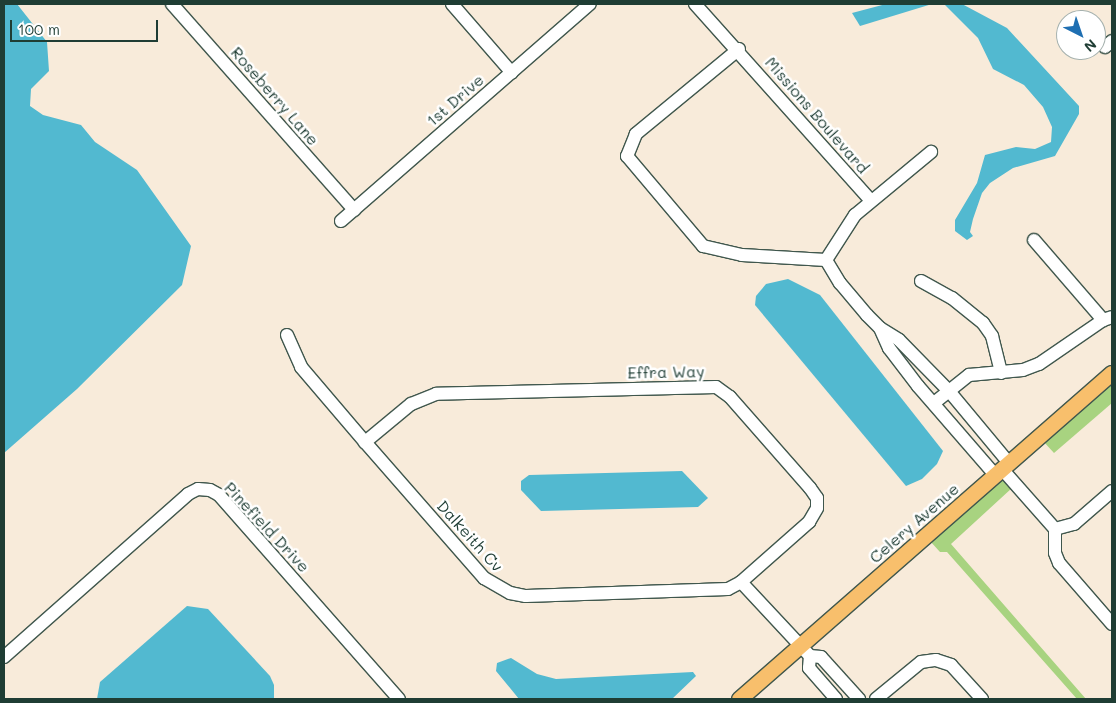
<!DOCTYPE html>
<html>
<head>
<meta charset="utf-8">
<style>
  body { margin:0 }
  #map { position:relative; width:1116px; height:703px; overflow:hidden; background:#f8ebda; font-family:Mali,sans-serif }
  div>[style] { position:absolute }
  .green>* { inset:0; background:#a8d380 }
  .water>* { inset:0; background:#52b9d0 }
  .roads { filter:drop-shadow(1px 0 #40574d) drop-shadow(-1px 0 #40574d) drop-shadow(0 1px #40574d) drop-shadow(0 -1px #40574d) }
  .minor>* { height:12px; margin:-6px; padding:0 6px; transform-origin:6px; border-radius:6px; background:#fff }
  .major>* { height:15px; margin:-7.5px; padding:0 7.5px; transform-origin:7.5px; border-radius:7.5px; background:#f8bf6c }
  span { translate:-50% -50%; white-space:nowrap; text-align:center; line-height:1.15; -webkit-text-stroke:5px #fff; paint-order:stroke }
  .street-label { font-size:16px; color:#1f3d34 }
  .frame { position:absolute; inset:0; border:5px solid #1f3d34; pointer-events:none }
  .north { position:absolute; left:1056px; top:10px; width:50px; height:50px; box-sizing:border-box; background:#fff; border:1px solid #a5b1ae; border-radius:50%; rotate:139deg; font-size:14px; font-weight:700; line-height:20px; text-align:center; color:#1f3d34 }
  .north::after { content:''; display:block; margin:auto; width:18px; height:22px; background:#1f6fb2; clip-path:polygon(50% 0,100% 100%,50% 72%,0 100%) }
  .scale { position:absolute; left:10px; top:20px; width:148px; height:22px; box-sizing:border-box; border:2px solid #1f3d34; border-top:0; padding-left:6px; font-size:15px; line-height:18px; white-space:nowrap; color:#1f3d34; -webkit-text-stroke:4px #fff; paint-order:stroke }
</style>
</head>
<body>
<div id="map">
  <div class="green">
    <i style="clip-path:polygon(1112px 380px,1112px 403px,1054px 453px,1043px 441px)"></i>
    <i style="clip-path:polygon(1002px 477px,1012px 488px,951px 544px,1086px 699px,1077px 699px,947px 552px,940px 552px,930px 541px)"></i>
  </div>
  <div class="water">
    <i style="clip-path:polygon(4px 4px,17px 4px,47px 42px,49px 71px,31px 89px,30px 106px,43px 115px,81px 125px,95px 142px,137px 170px,191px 246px,182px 285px,77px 389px,4px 453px)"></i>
    <i style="clip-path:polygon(886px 4px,932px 4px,860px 26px,852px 13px)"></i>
    <i style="clip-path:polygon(944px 4px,962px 4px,1007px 28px,1079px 106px,1079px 114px,1055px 156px,1013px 168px,990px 183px,982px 193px,973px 219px,970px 232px,973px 236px,967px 240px,955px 231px,955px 220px,977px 183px,985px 155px,1016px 147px,1035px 149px,1051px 142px,1052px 127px,1043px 107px,1024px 85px,993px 69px,978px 38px)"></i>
    <i style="clip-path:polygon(788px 279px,820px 295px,943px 451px,937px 464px,922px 479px,906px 486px,755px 305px,756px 296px,766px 284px)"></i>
    <i style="clip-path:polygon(682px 471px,708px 498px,698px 507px,541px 511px,521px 490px,521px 481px,529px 475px)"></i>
    <i style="clip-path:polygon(187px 606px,208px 609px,270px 676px,274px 685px,274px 699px,97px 699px,100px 682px)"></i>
    <i style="clip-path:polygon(511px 658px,537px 674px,556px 679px,693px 672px,696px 676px,672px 699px,519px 699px,496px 671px,497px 663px)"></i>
  </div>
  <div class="roads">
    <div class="minor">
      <i style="left:172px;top:4px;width:275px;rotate:48.5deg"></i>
      <i style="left:452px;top:4px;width:91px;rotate:49deg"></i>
      <i style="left:695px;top:4px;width:264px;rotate:48.2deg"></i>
      <i style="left:1105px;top:47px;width:9px;rotate:-41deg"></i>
      <i style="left:739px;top:49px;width:134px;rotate:140.5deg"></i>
      <i style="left:636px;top:134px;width:24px;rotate:112deg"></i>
      <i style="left:627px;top:156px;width:118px;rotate:49.8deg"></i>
      <i style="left:703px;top:246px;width:40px;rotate:13deg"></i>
      <i style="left:742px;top:255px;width:84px;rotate:3.4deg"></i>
      <i style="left:341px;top:221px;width:330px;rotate:-41.1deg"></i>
      <i style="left:1034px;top:240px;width:106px;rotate:49.2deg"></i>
      <i style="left:826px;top:260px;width:27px;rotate:59deg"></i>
      <i style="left:840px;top:283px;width:42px;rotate:49.8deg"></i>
      <i style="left:867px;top:315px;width:18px;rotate:45deg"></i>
      <i style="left:880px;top:328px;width:22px;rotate:32deg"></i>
      <i style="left:899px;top:340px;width:71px;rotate:45.6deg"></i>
      <i style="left:949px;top:391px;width:94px;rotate:50.2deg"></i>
      <i style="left:826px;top:260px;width:54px;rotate:-57.2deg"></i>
      <i style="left:855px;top:215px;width:99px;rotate:-39.7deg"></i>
      <i style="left:921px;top:281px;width:35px;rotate:29deg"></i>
      <i style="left:952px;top:298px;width:40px;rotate:39deg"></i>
      <i style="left:983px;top:323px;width:16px;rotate:55deg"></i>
      <i style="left:992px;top:336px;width:38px;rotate:76deg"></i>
      <i style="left:880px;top:328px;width:22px;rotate:66deg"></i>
      <i style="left:889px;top:348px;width:48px;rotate:52.7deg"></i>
      <i style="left:918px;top:386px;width:118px;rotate:49.1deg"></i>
      <i style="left:287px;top:335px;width:35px;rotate:66deg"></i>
      <i style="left:301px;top:367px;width:99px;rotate:49.5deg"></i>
      <i style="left:365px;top:442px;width:181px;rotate:48.8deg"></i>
      <i style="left:484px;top:578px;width:30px;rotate:30deg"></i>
      <i style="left:510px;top:593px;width:16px;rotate:11deg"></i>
      <i style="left:526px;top:596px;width:202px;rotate:-2deg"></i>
      <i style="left:728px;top:589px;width:15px;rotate:-28deg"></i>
      <i style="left:741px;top:582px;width:91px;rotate:-41.4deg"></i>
      <i style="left:809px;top:522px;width:16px;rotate:-60deg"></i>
      <i style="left:817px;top:508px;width:10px;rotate:-90deg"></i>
      <i style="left:817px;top:498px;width:12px;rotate:-125deg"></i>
      <i style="left:810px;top:488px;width:121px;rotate:-131.3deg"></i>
      <i style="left:730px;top:397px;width:17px;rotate:-144deg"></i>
      <i style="left:716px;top:387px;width:280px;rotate:178.6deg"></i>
      <i style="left:436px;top:394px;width:27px;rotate:158deg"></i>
      <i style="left:411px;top:404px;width:60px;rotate:140.4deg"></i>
      <i style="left:934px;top:403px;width:45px;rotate:-38.7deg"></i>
      <i style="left:969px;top:375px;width:54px;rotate:-5.3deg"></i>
      <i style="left:1023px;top:370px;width:17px;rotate:-21deg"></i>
      <i style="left:1039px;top:364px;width:78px;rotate:-34.5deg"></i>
      <i style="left:1103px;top:320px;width:9px;rotate:-18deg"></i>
      <i style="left:1002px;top:469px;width:80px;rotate:48.5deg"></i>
      <i style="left:1055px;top:529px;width:24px;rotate:90deg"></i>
      <i style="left:1055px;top:553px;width:11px;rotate:68deg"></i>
      <i style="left:1059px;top:563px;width:81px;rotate:49deg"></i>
      <i style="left:1055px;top:529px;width:20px;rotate:-15deg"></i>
      <i style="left:1074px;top:524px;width:50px;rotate:-41deg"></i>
      <i style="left:741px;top:582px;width:101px;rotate:47deg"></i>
      <i style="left:810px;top:656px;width:11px;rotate:5deg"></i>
      <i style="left:821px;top:657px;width:57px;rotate:47.9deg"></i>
      <i style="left:810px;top:656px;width:12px;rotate:95deg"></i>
      <i style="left:809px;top:668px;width:41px;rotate:48.9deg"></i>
      <i style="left:4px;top:657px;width:246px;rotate:-41.5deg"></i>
      <i style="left:188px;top:494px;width:11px;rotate:-27deg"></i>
      <i style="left:198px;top:489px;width:12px;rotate:5deg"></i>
      <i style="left:210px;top:490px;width:10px;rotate:29deg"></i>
      <i style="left:219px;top:495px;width:272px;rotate:48.6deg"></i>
      <i style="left:876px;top:699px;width:58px;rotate:-39.4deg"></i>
      <i style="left:921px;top:662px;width:15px;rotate:-8deg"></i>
      <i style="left:936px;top:660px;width:16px;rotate:18deg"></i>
      <i style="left:951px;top:665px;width:46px;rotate:47.6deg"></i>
    </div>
    <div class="major">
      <i style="left:739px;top:699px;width:495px;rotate:-41.2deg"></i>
    </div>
  </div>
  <div class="street-label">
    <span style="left:275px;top:96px;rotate:49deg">Roseberry Lane</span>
    <span style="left:455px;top:100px;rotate:-41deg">1st Drive</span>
    <span style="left:817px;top:115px;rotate:49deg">Missions Boulevard</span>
    <span style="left:666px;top:372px;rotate:-1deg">Effra Way</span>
    <span style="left:914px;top:523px;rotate:-41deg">Celery Avenue</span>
    <span style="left:267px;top:527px;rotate:47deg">Pinefield Drive</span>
    <span style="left:470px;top:536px;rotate:48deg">Dalkeith Cv</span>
  </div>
  <div class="frame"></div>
  <div class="north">N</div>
  <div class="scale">100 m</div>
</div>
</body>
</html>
